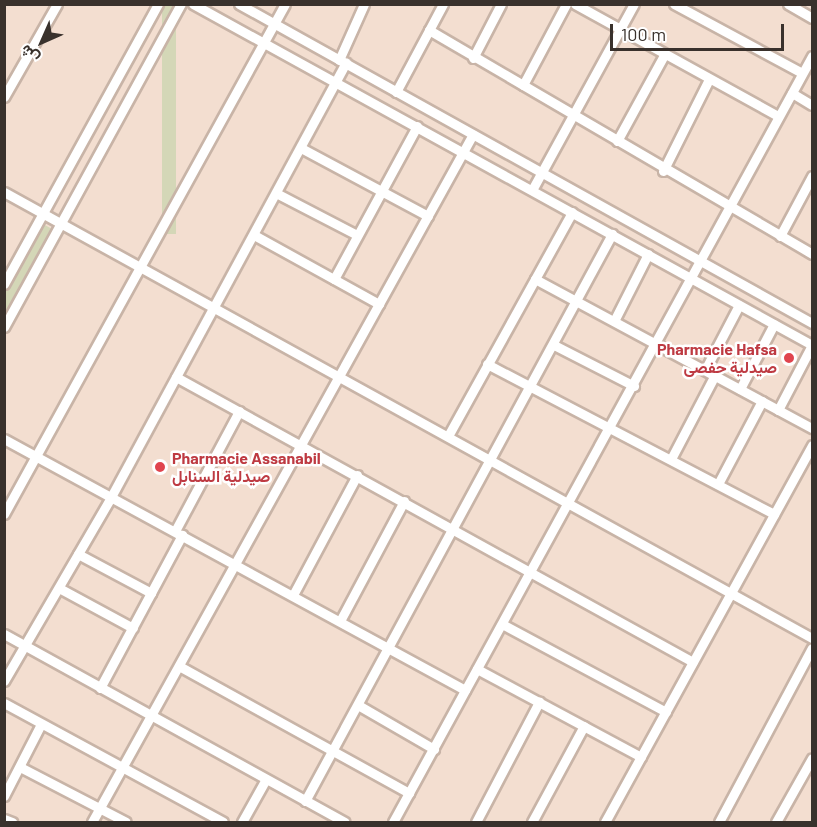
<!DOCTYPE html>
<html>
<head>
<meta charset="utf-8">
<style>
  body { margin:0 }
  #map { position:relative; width:817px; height:827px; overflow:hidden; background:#f3ded0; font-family:Barlow,Vazirmatn,sans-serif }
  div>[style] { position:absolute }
  .green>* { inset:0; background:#d4d7b7; transform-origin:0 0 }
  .roads { filter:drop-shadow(2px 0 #c8b4a7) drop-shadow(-2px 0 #c8b4a7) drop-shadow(0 2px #c8b4a7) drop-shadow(0 -2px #c8b4a7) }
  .minor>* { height:9px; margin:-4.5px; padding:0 4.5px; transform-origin:4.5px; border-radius:4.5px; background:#fff }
  .dots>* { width:16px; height:16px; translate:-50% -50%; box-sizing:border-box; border:3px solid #fff; border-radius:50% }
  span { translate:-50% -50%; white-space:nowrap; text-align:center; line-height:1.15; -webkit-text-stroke:5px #fff; paint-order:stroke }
  .health-label { font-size:16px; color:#be3a42; font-weight:700 }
  .right { translate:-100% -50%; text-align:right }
  .left { translate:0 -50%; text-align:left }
  .frame { position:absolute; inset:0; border:6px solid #39312c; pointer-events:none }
  .north { position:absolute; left:12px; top:12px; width:60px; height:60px; -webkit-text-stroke:4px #fff; paint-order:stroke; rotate:225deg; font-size:16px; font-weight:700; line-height:24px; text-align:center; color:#39312c }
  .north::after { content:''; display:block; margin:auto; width:21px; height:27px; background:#39312c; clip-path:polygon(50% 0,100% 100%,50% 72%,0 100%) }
  .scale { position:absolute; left:610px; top:24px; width:174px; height:27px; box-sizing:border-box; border:3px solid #39312c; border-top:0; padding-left:8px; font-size:18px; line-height:21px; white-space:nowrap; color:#39312c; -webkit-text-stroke:4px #fff; paint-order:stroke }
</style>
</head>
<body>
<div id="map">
  <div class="green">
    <i style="left:162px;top:5px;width:14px;height:229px"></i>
    <i style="clip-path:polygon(43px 224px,54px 230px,5px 318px,5px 293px)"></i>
  </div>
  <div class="roads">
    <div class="minor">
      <i style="left:193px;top:4px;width:707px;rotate:28.85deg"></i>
      <i style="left:239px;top:4px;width:656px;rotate:29.11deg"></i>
      <i style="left:575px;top:4px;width:232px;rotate:28.9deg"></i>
      <i style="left:674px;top:4px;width:145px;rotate:28.3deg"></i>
      <i style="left:788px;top:4px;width:28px;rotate:30deg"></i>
      <i style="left:429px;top:30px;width:444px;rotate:30.3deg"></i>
      <i style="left:473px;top:58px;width:61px;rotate:-62.6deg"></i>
      <i style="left:339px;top:60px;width:61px;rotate:-65.9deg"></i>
      <i style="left:523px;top:85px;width:92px;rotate:-62deg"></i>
      <i style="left:396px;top:92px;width:100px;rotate:-61.9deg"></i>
      <i style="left:792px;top:93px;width:23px;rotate:31deg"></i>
      <i style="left:4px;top:97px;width:107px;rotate:-60.3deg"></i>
      <i style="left:617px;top:141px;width:98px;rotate:-61.3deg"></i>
      <i style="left:301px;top:148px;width:144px;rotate:28.2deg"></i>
      <i style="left:663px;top:171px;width:103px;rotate:-63.4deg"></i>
      <i style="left:532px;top:190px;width:212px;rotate:-61.3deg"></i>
      <i style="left:4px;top:192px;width:923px;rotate:28.9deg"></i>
      <i style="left:276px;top:193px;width:91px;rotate:27.4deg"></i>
      <i style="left:254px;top:235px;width:143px;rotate:28.9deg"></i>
      <i style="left:780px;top:236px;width:68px;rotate:-61.9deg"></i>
      <i style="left:334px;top:279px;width:174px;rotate:-61.5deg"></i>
      <i style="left:535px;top:279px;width:315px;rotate:28.3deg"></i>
      <i style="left:4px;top:284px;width:320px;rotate:-61.2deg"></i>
      <i style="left:614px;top:321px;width:75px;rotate:-63.1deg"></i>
      <i style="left:4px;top:327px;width:368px;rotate:-61.3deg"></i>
      <i style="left:554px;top:345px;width:90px;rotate:27.1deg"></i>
      <i style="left:487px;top:364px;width:324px;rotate:27.6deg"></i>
      <i style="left:705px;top:370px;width:73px;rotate:-62.4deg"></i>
      <i style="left:176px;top:377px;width:590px;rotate:28.87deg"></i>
      <i style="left:740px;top:389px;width:73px;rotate:-62.4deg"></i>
      <i style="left:778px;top:410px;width:73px;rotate:-62.4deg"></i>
      <i style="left:448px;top:436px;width:256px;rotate:-61deg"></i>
      <i style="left:4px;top:439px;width:525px;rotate:28.57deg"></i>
      <i style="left:671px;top:459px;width:95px;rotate:-62.4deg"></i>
      <i style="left:718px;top:484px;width:94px;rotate:-62.1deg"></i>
      <i style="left:4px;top:514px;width:582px;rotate:-61.15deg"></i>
      <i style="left:175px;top:531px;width:136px;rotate:-61.9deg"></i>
      <i style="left:78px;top:554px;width:83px;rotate:28.1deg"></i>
      <i style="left:59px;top:588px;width:84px;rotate:28.4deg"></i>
      <i style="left:293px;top:595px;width:136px;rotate:-61.9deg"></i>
      <i style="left:340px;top:621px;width:136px;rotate:-61.9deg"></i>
      <i style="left:502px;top:624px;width:186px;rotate:28.2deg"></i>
      <i style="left:4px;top:634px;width:389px;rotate:28.9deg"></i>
      <i style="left:179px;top:666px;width:263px;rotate:28.9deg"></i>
      <i style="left:477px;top:669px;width:186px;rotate:28.2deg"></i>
      <i style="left:4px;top:681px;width:213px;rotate:-59.8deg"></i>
      <i style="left:111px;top:497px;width:494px;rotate:-61.6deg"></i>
      <i style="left:100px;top:688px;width:174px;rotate:-61.8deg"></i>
      <i style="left:4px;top:703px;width:249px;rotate:28.5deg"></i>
      <i style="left:358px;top:705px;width:88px;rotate:30.1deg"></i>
      <i style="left:20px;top:767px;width:119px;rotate:27.4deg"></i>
      <i style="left:4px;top:796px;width:81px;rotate:-62.8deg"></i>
      <i style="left:305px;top:801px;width:645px;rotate:-61.57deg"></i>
      <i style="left:4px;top:819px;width:9px;rotate:21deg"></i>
      <i style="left:92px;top:822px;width:786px;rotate:-61.02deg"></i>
      <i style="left:242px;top:822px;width:49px;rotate:-60.8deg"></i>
      <i style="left:393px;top:822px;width:873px;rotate:-61.32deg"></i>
      <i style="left:476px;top:822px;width:136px;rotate:-62.3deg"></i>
      <i style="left:532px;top:822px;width:109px;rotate:-61.6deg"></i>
      <i style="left:605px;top:822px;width:430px;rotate:-61.2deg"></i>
      <i style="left:719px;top:822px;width:197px;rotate:-61.9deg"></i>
      <i style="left:776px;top:822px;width:73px;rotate:-60.6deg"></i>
    </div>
  </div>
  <div class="dots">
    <i style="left:789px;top:358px;background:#e0444e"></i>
    <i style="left:160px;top:467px;background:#e0444e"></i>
  </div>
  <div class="health-label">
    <span class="right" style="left:777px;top:358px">Pharmacie Hafsa<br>صيدلية حفصى</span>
    <span class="left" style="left:172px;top:467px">Pharmacie Assanabil<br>صيدلية السنابل</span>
  </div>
  <div class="frame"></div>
  <div class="north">ش</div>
  <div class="scale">100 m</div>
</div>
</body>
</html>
